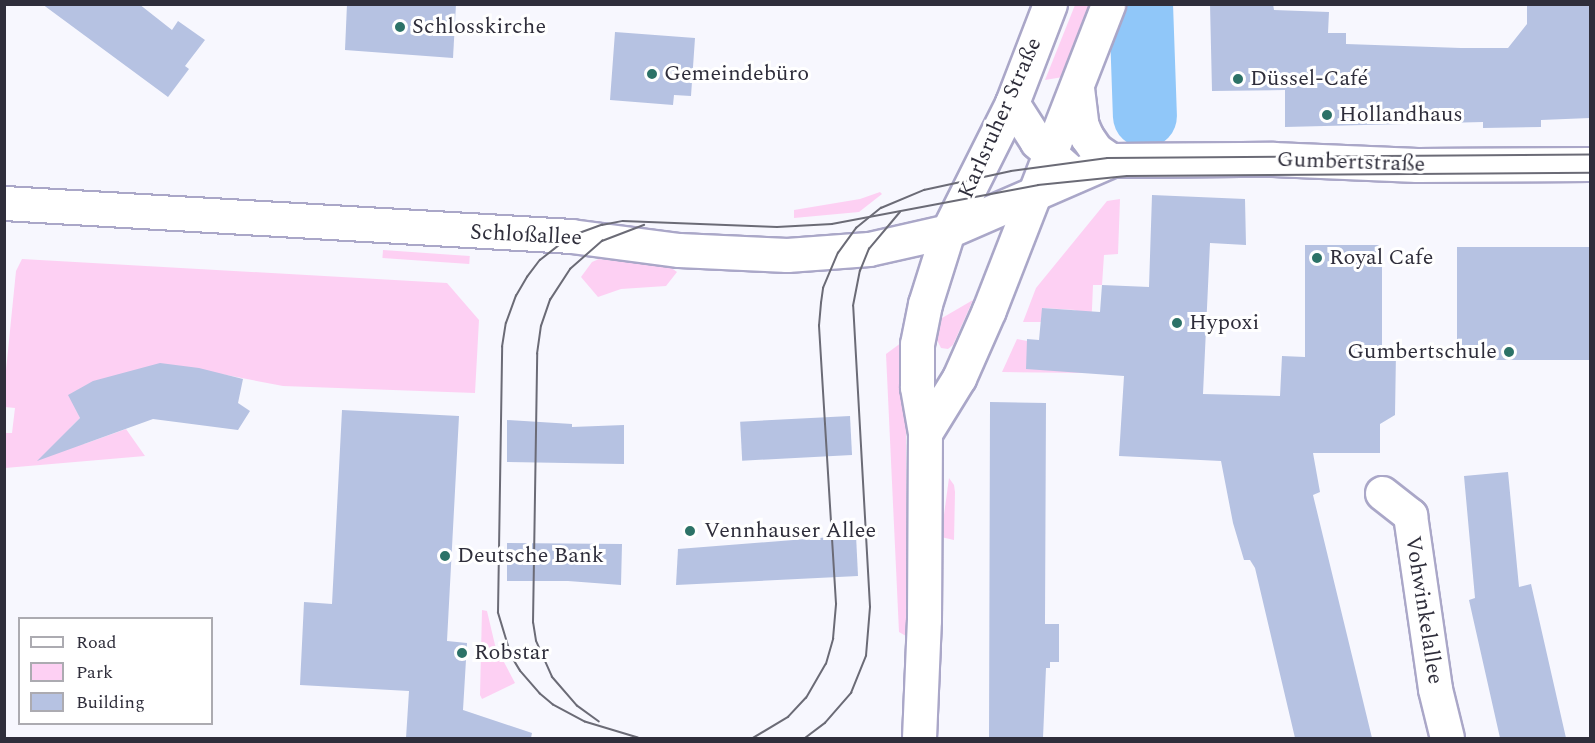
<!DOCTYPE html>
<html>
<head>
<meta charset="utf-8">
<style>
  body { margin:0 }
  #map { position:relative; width:1595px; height:743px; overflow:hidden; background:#f7f7fe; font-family:Spectral,serif }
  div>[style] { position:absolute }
  .green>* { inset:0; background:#fdd0f3; transform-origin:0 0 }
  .river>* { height:64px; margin:-32px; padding:0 32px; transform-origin:32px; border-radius:32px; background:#90c7f9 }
  .building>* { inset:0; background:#b6c2e2; transform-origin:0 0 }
  .roads { filter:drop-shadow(2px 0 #aaa7c8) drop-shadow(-2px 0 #aaa7c8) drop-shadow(0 2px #aaa7c8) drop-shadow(0 -2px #aaa7c8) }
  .street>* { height:33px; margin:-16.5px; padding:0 16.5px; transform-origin:16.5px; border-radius:16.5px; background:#fff }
  .secondary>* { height:33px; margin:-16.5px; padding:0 16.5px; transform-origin:16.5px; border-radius:16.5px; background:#fff }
  .tram>* { height:1.5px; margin:-0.75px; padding:0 0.75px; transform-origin:0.75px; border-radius:0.75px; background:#6b6b76 }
  .dots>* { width:16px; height:16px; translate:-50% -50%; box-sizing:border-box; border:3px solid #fff; border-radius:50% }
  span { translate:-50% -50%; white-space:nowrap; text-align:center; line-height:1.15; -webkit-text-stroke:6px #fff; paint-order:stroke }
  .poi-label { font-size:22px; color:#2f2e3b }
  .left { translate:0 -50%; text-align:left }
  .right { translate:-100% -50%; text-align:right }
  .street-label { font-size:22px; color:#2f2e3b }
  .frame { position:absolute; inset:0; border:6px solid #2f2e3b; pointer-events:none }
  .legend { position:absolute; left:18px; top:617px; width:195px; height:108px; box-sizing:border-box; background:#fff; border:2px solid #acabb1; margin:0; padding:8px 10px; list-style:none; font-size:18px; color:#2f2e3b }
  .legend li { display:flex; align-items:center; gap:12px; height:30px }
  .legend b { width:30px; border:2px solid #acabb1 }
</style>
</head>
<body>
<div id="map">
  <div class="green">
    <i style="clip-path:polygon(1075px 5px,1089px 5px,1063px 77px,1045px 80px)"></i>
    <i style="clip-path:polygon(880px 192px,882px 194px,859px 212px,794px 218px,794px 210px,860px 199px)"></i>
    <i style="clip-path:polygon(1120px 199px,1118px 254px,1104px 255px,1102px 285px,1093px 285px,1091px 332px,1075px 310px,1043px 308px,1041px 322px,1023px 322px,1036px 288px,1107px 201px)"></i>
    <i style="left:383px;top:250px;width:87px;height:8px;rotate:4deg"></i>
    <i style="clip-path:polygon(22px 259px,447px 283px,479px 320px,475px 393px,283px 386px,221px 374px,90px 383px,69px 395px,80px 418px,70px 428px,84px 444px,126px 429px,145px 456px,5px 468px,4px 433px,12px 433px,15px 408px,5px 407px,5px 380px,16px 271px)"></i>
    <i style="clip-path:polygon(599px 259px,670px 267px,677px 272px,666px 286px,621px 289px,598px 297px,581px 277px,592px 262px)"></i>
    <i style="clip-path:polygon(973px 300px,953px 345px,948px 349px,941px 348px,937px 340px,942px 318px)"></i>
    <i style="clip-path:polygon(1017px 339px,1027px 341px,1027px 353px,1088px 373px,1002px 372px)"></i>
    <i style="clip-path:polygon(905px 340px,906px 406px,906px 636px,899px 632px,886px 354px)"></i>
    <i style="clip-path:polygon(949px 478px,954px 485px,955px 492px,954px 540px,941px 537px)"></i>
    <i style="clip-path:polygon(482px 610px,487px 611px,495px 645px,515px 683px,482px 699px,480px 695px)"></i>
  </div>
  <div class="river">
    <i style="left:1141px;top:4px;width:112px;rotate:88deg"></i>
  </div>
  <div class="building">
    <i style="clip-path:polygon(42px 4px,139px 4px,172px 30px,178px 21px,205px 40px,185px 66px,189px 69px,168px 97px)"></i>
    <i style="clip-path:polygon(347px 4px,456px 4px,453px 58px,345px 50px)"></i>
    <i style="clip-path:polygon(1210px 4px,1273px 4px,1274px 10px,1329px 12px,1328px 33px,1346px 33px,1346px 44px,1461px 48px,1508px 48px,1527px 24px,1527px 4px,1590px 4px,1590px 118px,1541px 120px,1541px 127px,1483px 128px,1483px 122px,1285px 127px,1285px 90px,1212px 91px)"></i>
    <i style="clip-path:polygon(615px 32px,695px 38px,691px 96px,674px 95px,673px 105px,610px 100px)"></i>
    <i style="clip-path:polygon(1152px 195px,1245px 199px,1246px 245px,1210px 243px,1203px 394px,1280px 396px,1282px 356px,1305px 357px,1305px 245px,1382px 245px,1382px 352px,1396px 352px,1395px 415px,1380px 424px,1380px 453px,1313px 453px,1320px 492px,1313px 495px,1372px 738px,1295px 738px,1255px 568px,1250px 560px,1244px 560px,1233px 523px,1221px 461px,1119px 456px,1124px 376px,1026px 369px,1027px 339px,1039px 340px,1042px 308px,1100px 312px,1102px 285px,1149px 287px)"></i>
    <i style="left:1590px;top:247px;width:113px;height:133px;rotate:90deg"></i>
    <i style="clip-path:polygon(160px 363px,199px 368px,243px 379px,238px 403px,250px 411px,238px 430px,153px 419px,37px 461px,80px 418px,68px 395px,93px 381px)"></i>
    <i style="clip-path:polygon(990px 402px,1046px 403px,1045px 624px,1059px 624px,1059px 662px,1050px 662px,1050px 668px,1046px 668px,1043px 738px,989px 738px)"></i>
    <i style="clip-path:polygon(342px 410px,459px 416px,447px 641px,467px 643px,463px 710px,532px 733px,531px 738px,406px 738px,409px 691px,300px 685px,304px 602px,332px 604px)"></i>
    <i style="left:850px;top:416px;width:39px;height:110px;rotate:87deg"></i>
    <i style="clip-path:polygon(507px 420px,572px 424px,572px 427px,624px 425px,624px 464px,507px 462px)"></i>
    <i style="clip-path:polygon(1508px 472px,1519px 587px,1531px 584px,1566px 738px,1500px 738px,1473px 618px,1469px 600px,1475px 598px,1464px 476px)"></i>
    <i style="clip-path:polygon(856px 535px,858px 576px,676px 585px,678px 549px)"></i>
    <i style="clip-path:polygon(507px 543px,622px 544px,621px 585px,568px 581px,507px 581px)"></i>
  </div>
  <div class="roads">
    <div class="street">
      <i style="left:1077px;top:88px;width:38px;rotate:83deg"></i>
      <i style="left:1082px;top:126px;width:12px;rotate:66deg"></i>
      <i style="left:1087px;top:137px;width:16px;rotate:55deg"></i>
      <i style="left:1096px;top:150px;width:18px;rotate:34deg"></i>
      <i style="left:4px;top:203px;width:568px;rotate:3.33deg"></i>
      <i style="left:571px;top:236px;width:109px;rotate:7.4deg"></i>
      <i style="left:679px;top:250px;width:108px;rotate:2.7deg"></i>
      <i style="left:787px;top:255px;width:82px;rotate:-4.2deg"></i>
      <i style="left:869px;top:249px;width:81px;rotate:-12.8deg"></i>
      <i style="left:948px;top:231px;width:178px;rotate:-23.5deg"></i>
      <i style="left:1111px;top:160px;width:162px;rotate:-0.4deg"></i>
      <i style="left:1273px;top:159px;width:144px;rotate:2.4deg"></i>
      <i style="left:1417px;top:165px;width:173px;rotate:-0.3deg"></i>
      <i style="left:1382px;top:493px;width:36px;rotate:38deg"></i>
      <i style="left:1410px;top:515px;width:176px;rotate:81.8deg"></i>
      <i style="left:1435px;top:689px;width:50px;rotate:76.2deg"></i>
    </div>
    <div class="secondary">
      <i style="left:1012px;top:103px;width:46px;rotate:57.3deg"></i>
      <i style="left:1037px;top:142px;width:50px;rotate:41.7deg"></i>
      <i style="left:925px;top:433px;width:65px;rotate:-58.3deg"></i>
      <i style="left:959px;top:378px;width:74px;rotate:-66.2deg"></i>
      <i style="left:989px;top:310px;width:328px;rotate:-68.7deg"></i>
      <i style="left:919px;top:738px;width:118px;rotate:-87.6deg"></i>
      <i style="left:924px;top:620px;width:187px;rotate:-89.7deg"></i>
      <i style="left:925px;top:433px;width:47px;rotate:-99.9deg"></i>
      <i style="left:917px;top:387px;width:43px;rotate:-90deg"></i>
      <i style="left:917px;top:344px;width:41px;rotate:-78.7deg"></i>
      <i style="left:925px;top:304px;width:77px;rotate:-72.5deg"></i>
      <i style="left:948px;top:231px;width:143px;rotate:-63.4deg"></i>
      <i style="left:1012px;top:103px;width:106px;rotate:-69deg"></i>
    </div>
  </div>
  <div class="tram">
    <i style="left:599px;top:722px;width:27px;rotate:-144deg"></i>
    <i style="left:577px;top:706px;width:38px;rotate:-131deg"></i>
    <i style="left:552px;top:677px;width:39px;rotate:-114deg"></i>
    <i style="left:536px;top:641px;width:18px;rotate:-99deg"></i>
    <i style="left:533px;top:623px;width:269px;rotate:-89.1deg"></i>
    <i style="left:537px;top:354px;width:28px;rotate:-82deg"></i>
    <i style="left:541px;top:326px;width:28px;rotate:-71deg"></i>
    <i style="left:550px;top:300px;width:37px;rotate:-57deg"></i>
    <i style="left:570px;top:269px;width:43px;rotate:-41.2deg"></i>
    <i style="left:602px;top:241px;width:45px;rotate:-20.9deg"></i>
    <i style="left:638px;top:738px;width:55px;rotate:-163.2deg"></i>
    <i style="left:585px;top:722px;width:36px;rotate:-152deg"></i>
    <i style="left:553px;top:705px;width:17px;rotate:-140deg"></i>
    <i style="left:540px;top:694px;width:30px;rotate:-131deg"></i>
    <i style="left:520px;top:671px;width:17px;rotate:-121deg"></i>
    <i style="left:511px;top:656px;width:45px;rotate:-106.8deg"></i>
    <i style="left:498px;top:613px;width:266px;rotate:-89.1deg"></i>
    <i style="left:502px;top:347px;width:24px;rotate:-81deg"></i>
    <i style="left:506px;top:323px;width:29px;rotate:-70deg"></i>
    <i style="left:516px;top:296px;width:22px;rotate:-60deg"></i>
    <i style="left:527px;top:277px;width:21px;rotate:-53deg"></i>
    <i style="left:540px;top:260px;width:39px;rotate:-38deg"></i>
    <i style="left:571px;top:236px;width:33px;rotate:-20deg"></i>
    <i style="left:602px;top:225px;width:21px;rotate:-11deg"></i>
    <i style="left:623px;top:221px;width:154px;rotate:2.2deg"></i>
    <i style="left:777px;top:227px;width:55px;rotate:-3.1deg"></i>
    <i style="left:832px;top:224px;width:210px;rotate:-10.7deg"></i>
    <i style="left:1038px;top:185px;width:89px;rotate:-5.8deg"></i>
    <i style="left:1127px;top:176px;width:463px;rotate:-0.4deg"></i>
    <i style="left:753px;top:738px;width:41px;rotate:-31deg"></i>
    <i style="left:788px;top:717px;width:26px;rotate:-47deg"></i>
    <i style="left:806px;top:698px;width:39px;rotate:-60deg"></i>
    <i style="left:826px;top:664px;width:26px;rotate:-74deg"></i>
    <i style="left:833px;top:639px;width:35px;rotate:-85deg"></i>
    <i style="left:836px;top:604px;width:279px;rotate:-93.5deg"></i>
    <i style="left:819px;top:326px;width:23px;rotate:-85deg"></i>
    <i style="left:821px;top:303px;width:15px;rotate:-82deg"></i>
    <i style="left:823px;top:288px;width:38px;rotate:-67deg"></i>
    <i style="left:838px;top:253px;width:31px;rotate:-54deg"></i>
    <i style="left:856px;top:228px;width:32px;rotate:-39deg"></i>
    <i style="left:881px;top:208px;width:47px;rotate:-22.7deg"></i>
    <i style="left:924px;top:190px;width:89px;rotate:-12.3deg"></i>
    <i style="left:1011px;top:171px;width:97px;rotate:-7.7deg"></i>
    <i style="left:1107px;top:158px;width:483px;rotate:-0.4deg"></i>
    <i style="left:805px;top:738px;width:25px;rotate:-37deg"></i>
    <i style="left:825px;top:723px;width:40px;rotate:-49deg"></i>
    <i style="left:851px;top:693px;width:40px;rotate:-68deg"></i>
    <i style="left:866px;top:656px;width:49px;rotate:-85.3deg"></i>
    <i style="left:870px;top:607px;width:301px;rotate:-93.2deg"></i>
    <i style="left:853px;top:306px;width:36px;rotate:-79deg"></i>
    <i style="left:860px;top:271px;width:24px;rotate:-68deg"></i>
    <i style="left:869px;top:249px;width:48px;rotate:-50deg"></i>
  </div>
  <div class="dots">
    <i style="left:400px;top:27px;background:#2c7267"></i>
    <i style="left:652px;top:74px;background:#2c7267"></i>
    <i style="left:1238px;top:79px;background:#2c7267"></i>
    <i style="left:1327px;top:115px;background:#2c7267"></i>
    <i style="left:1317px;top:258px;background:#2c7267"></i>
    <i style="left:1177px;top:323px;background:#2c7267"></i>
    <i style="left:1509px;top:352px;background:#2c7267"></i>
    <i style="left:690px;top:531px;background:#2c7267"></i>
    <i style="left:445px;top:556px;background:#2c7267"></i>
    <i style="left:462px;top:653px;background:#2c7267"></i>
  </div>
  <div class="poi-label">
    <span class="left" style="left:412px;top:27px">Schlosskirche</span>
    <span class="left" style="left:664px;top:74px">Gemeindebüro</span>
    <span class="left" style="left:1250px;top:79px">Düssel-Café</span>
    <span class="left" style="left:1339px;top:115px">Hollandhaus</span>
    <span class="left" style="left:1329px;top:258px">Royal Cafe</span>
    <span class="left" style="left:1189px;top:323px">Hypoxi</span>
    <span class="right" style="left:1497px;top:352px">Gumbertschule</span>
    <span class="left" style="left:704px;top:531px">Vennhauser Allee</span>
    <span class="left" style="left:457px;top:556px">Deutsche Bank</span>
    <span class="left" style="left:474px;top:653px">Robstar</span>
  </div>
  <div class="street-label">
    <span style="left:1000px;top:118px;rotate:-66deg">Karlsruher Straße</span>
    <span style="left:1351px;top:162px;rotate:2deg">Gumbertstraße</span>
    <span style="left:526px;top:235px;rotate:3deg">Schloßallee</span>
    <span style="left:1424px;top:610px;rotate:81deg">Vohwinkelallee</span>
  </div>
  <div class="frame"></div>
  <ul class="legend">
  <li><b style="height:8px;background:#fff"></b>Road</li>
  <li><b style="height:16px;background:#fdd0f3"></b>Park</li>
  <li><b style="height:16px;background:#b6c2e2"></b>Building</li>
  </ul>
</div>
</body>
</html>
